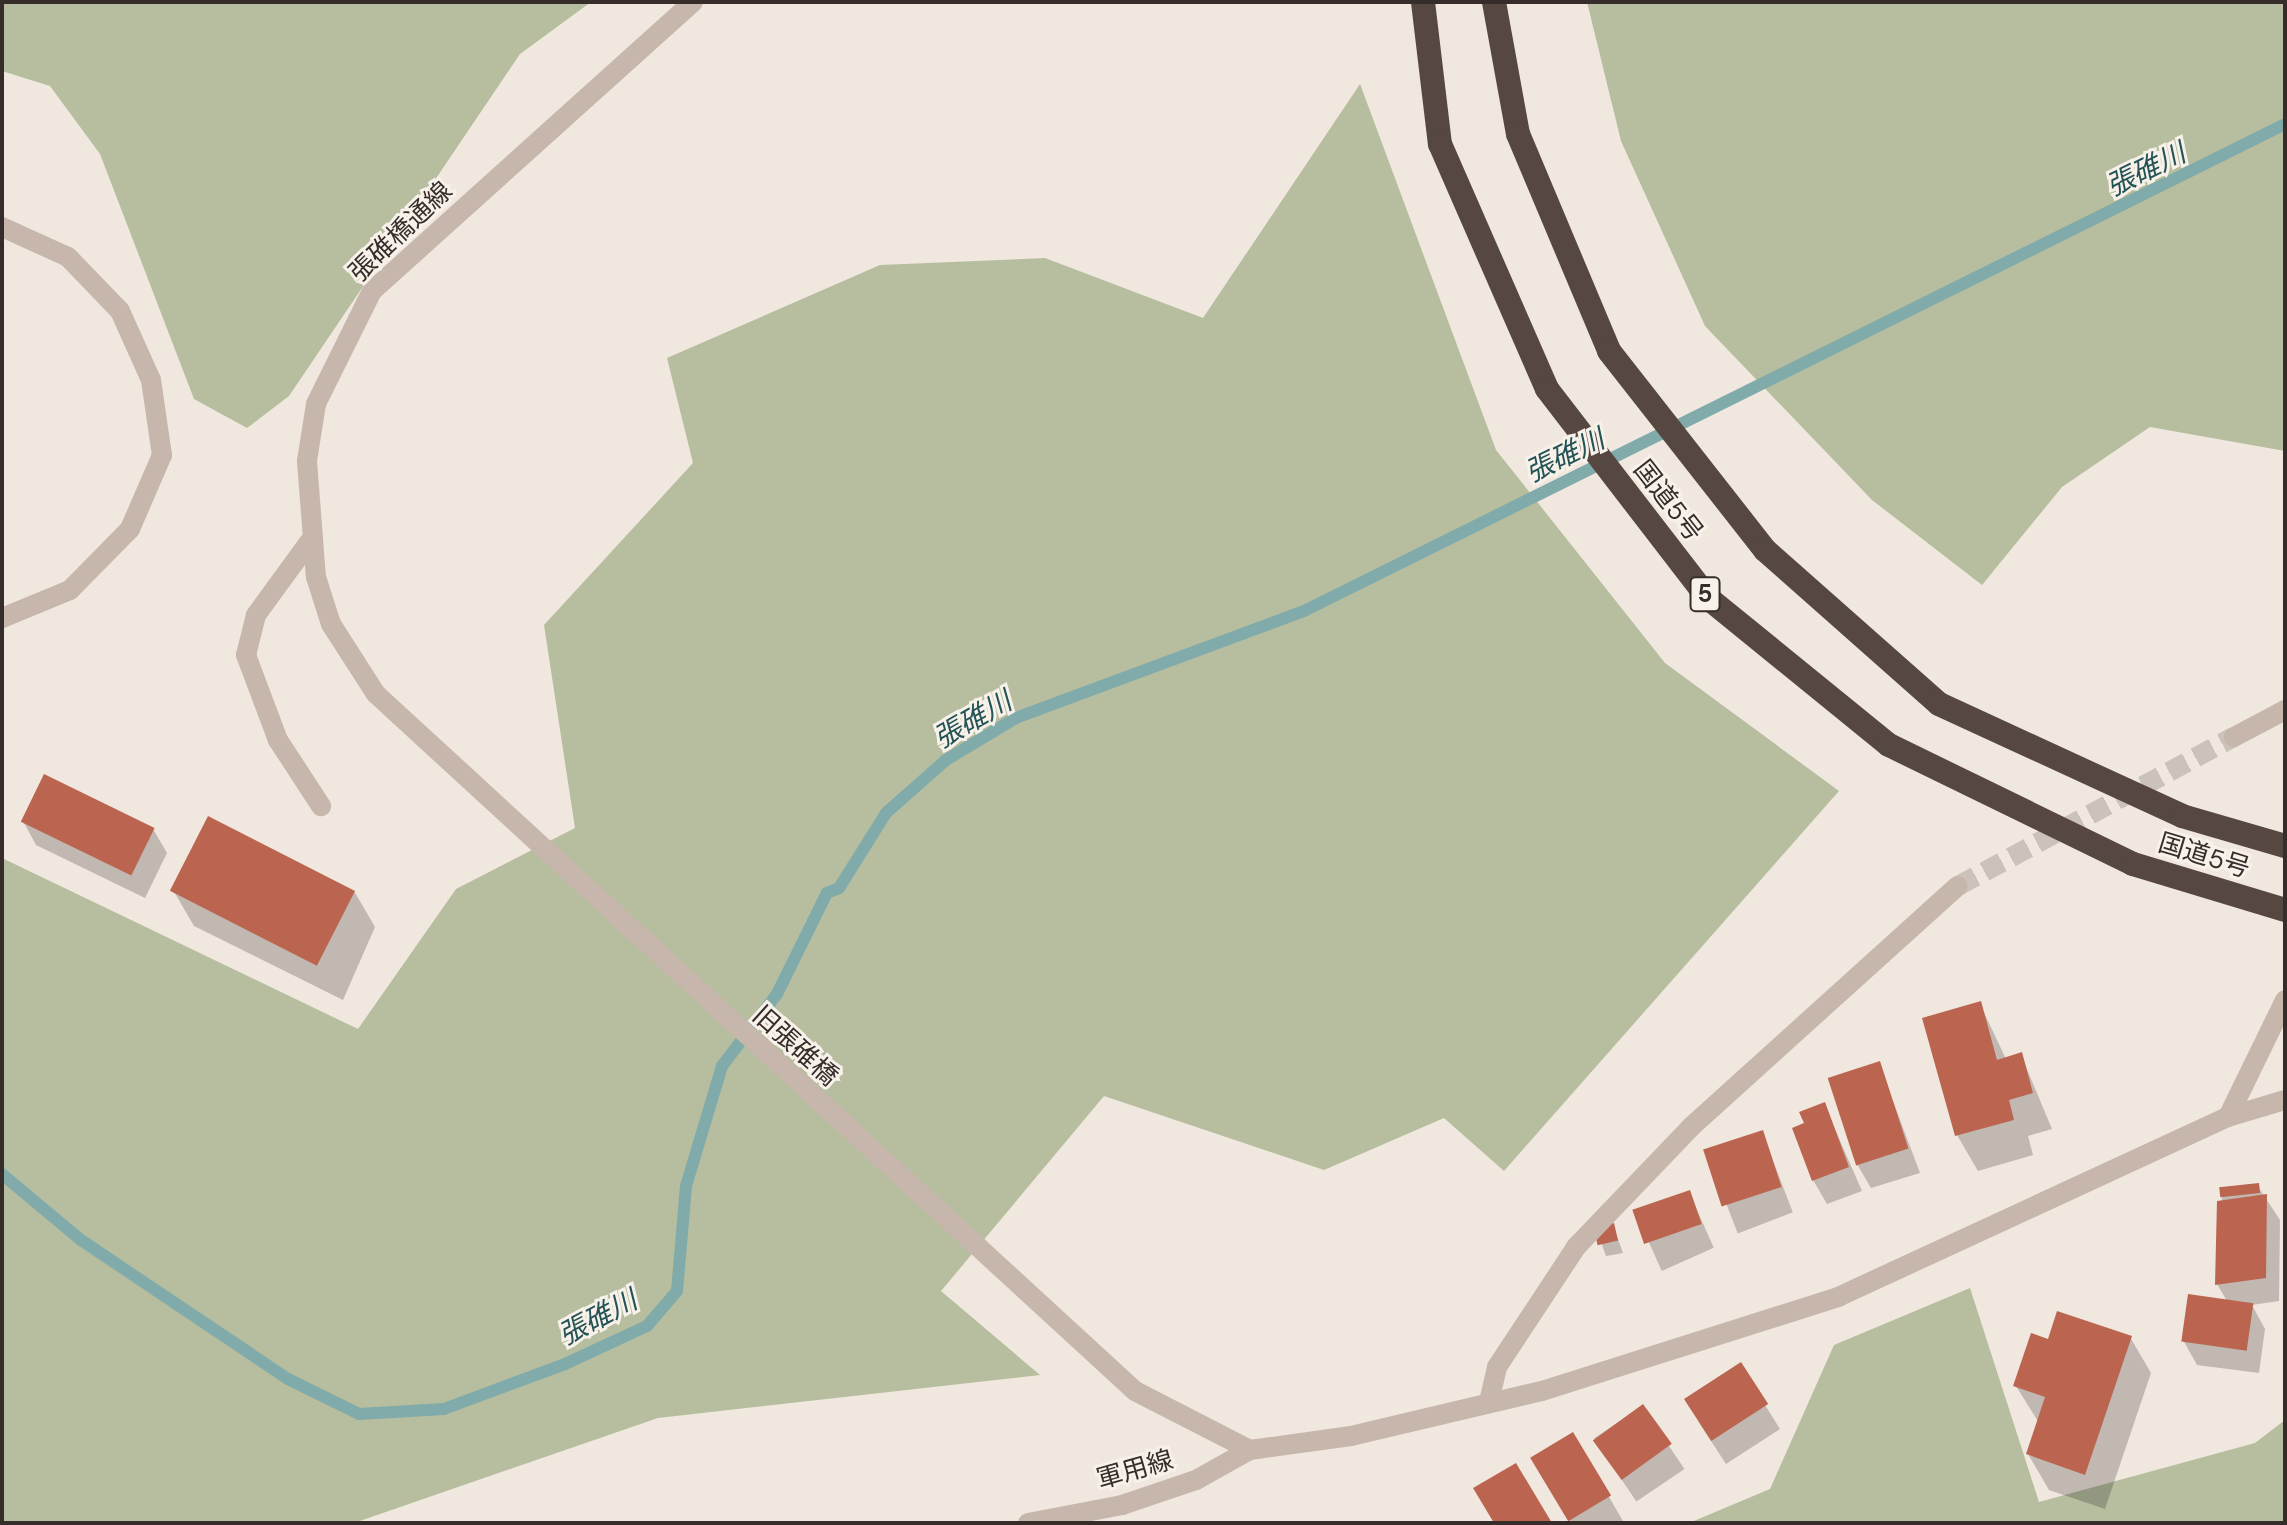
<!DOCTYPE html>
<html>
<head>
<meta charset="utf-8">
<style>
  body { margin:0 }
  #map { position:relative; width:2287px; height:1525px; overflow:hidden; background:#f0e7de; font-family:"DM Sans","Noto Sans JP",sans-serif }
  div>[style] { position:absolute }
  .green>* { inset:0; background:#b6be9f }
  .shadow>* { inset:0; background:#0003; transform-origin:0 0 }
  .stream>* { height:12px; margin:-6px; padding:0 6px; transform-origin:6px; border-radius:6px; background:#80abaa }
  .building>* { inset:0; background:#bb6551; transform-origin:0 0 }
  .minor-tunnel>* { height:20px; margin-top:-10px; transform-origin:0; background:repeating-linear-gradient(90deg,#cbc2ba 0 20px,transparent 0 30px) }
  .minor>* { height:20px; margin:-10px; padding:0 10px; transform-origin:10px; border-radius:10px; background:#c7b6ab }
  .highway>* { height:24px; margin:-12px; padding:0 12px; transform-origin:12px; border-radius:12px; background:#564741 }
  span { translate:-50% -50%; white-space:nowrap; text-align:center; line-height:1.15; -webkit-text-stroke:6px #f8f1ea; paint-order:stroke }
  .shield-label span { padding:2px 6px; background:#f8f1ea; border:2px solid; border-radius:6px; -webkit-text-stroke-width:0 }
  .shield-label { font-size:24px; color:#362d2a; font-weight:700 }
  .street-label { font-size:26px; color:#362d2a }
  .water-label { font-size:28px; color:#235354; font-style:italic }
  .frame { position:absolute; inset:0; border:4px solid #362d2a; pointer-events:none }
</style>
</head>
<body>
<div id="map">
  <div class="green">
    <i style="clip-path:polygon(2px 2px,591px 2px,520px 54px,289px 396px,247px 428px,194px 399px,100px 154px,50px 86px,2px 71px)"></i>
    <i style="clip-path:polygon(1587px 2px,2285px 2px,2285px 451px,2150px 427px,2062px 487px,1982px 585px,1872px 500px,1705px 326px,1621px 141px)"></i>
    <i style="clip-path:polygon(1360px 84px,1496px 450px,1665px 663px,1839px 791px,1504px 1171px,1444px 1118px,1324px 1170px,1104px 1096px,941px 1291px,1040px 1375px,658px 1418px,354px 1523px,2px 1523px,2px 858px,358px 1029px,456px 889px,575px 828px,544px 625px,693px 463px,667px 358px,880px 265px,1045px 258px,1203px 318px)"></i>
    <i style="clip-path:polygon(1970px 1288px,2039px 1502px,2255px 1443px,2285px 1420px,2285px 1523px,1689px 1523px,1770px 1489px,1834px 1345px)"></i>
  </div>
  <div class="shadow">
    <i style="clip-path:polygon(23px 821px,153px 829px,167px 853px,145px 898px,36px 845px)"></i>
    <i style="clip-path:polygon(173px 890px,354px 891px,375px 927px,343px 1000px,194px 926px)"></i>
    <i style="clip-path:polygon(1980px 1004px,2006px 1059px,2021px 1055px,2052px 1129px,2028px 1136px,2033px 1155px,1978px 1171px,1957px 1135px)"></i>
    <i style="clip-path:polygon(1879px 1064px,1920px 1173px,1871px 1188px,1857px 1164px)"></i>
    <i style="clip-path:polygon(1824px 1104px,1862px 1191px,1827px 1204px,1813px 1180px,1806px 1124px)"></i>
    <i style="left:1762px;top:1132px;width:86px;height:59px;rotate:69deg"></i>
    <i style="clip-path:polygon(2257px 1185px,2280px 1220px,2279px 1301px,2252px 1305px,2265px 1329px,2259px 1373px,2197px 1365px,2183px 1340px,2227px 1301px,2217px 1284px,2222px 1197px)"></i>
    <i style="left:1689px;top:1192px;width:61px;height:57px;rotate:66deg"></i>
    <i style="clip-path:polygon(1613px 1225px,1623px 1253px,1606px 1256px,1596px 1229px)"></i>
    <i style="clip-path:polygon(2130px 1337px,2151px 1373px,2105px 1509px,2049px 1490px,2028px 1454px,2039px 1423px,2016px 1386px)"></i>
    <i style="clip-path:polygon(1740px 1365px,1780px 1429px,1726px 1464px,1700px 1424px)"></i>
    <i style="left:1642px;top:1406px;width:76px;height:58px;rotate:56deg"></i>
    <i style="clip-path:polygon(1573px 1435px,1623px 1521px,1620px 1523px,1571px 1523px,1533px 1458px)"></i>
  </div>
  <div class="stream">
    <i style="left:2px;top:1174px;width:103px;rotate:39.9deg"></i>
    <i style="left:81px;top:1240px;width:249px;rotate:33.9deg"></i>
    <i style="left:288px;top:1379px;width:79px;rotate:26.2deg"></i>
    <i style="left:359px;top:1414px;width:85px;rotate:-3.4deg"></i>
    <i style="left:444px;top:1409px;width:129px;rotate:-20.4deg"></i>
    <i style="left:565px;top:1364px;width:90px;rotate:-24.9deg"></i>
    <i style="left:647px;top:1326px;width:46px;rotate:-49.4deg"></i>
    <i style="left:677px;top:1291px;width:105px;rotate:-85.1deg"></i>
    <i style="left:686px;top:1186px;width:125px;rotate:-73.3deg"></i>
    <i style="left:722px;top:1066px;width:91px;rotate:-52.6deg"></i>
    <i style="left:777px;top:994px;width:113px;rotate:-63.7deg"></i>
    <i style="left:827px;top:893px;width:13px;rotate:-23deg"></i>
    <i style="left:839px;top:888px;width:89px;rotate:-57.9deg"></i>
    <i style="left:886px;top:813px;width:80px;rotate:-41.5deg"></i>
    <i style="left:946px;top:760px;width:82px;rotate:-31deg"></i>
    <i style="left:1016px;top:718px;width:309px;rotate:-20.4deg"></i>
    <i style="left:1306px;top:610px;width:1093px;rotate:-26.4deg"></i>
  </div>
  <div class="building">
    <i style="left:44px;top:774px;width:123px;height:53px;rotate:26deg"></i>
    <i style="left:208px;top:816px;width:165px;height:84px;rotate:27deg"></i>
    <i style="clip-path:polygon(1981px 1001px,1997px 1060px,2022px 1052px,2033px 1093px,2009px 1100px,2014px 1120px,1955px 1136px,1922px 1018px)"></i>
    <i style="left:1880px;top:1061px;width:92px;height:55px;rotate:72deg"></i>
    <i style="clip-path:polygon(1825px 1102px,1849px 1167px,1812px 1181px,1792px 1128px,1804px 1123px,1799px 1112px)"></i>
    <i style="left:1763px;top:1130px;width:60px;height:63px;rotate:72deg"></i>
    <i style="left:2259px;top:1183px;width:10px;height:40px;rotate:84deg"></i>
    <i style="left:1690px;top:1190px;width:36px;height:61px;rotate:71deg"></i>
    <i style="clip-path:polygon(2267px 1194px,2266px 1278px,2215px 1285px,2217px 1201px)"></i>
    <i style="left:1614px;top:1223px;width:18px;height:21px;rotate:77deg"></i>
    <i style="left:2188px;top:1294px;width:66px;height:48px;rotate:8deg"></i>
    <i style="clip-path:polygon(2057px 1311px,2132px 1336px,2085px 1475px,2026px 1454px,2045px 1397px,2013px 1386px,2031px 1333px,2048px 1339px)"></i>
    <i style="left:1741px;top:1362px;width:50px;height:68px;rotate:57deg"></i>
    <i style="left:1643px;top:1404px;width:49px;height:62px;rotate:54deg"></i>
    <i style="left:1573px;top:1432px;width:74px;height:50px;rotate:59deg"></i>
    <i style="clip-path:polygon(1516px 1463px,1552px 1523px,1494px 1523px,1473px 1488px)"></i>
  </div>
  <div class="minor-tunnel">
    <i style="left:1958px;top:886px;width:314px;rotate:-28.4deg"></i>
  </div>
  <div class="minor">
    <i style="left:693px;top:2px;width:432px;rotate:138deg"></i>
    <i style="left:372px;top:291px;width:126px;rotate:116.4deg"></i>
    <i style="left:316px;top:404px;width:58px;rotate:99deg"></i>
    <i style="left:307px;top:461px;width:116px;rotate:85.6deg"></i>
    <i style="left:316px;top:577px;width:49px;rotate:72.3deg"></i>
    <i style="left:331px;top:624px;width:83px;rotate:57.3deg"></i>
    <i style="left:376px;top:694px;width:1030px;rotate:42.56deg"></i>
    <i style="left:1135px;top:1391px;width:129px;rotate:27.2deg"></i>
    <i style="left:1250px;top:1450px;width:102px;rotate:-7.9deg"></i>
    <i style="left:1351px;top:1436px;width:196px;rotate:-13.3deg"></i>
    <i style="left:1542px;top:1391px;width:311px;rotate:-17.6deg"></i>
    <i style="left:1838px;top:1297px;width:430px;rotate:-24.8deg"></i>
    <i style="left:2228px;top:1117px;width:59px;rotate:-16.6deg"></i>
    <i style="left:2px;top:227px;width:72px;rotate:24.4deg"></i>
    <i style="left:68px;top:257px;width:75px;rotate:46.1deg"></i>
    <i style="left:120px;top:311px;width:76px;rotate:65.8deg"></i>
    <i style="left:151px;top:380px;width:76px;rotate:81.7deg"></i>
    <i style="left:162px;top:455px;width:81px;rotate:113.4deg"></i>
    <i style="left:130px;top:529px;width:86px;rotate:134.5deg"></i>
    <i style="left:70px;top:590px;width:74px;rotate:157.6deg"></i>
    <i style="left:310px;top:541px;width:92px;rotate:126.1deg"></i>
    <i style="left:256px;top:615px;width:41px;rotate:104deg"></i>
    <i style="left:246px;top:655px;width:91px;rotate:69.4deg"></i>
    <i style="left:278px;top:740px;width:79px;rotate:56.9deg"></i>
    <i style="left:2234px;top:737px;width:58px;rotate:-27.9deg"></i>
    <i style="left:2228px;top:1117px;width:130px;rotate:-64deg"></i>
    <i style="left:1489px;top:1402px;width:36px;rotate:-77deg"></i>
    <i style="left:1497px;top:1367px;width:144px;rotate:-56.6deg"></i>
    <i style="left:1576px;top:1247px;width:168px;rotate:-46.2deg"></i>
    <i style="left:1692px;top:1126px;width:358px;rotate:-42.1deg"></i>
    <i style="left:1028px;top:1523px;width:96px;rotate:-10.8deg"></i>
    <i style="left:1122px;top:1505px;width:78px;rotate:-18.7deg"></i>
    <i style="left:1196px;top:1480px;width:62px;rotate:-29.1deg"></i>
  </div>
  <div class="highway">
    <i style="left:1423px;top:2px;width:143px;rotate:83.2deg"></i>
    <i style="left:1440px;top:144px;width:267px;rotate:66.4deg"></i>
    <i style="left:1547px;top:389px;width:264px;rotate:52.4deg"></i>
    <i style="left:1708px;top:598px;width:233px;rotate:39.1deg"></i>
    <i style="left:1889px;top:745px;width:271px;rotate:26deg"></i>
    <i style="left:2133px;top:864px;width:159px;rotate:16.8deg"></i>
    <i style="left:1494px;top:2px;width:134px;rotate:79.7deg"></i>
    <i style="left:1518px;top:134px;width:235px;rotate:67.2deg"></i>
    <i style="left:1609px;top:351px;width:253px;rotate:51.9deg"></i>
    <i style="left:1765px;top:550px;width:232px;rotate:41.5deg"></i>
    <i style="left:1939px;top:704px;width:268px;rotate:24.7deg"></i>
    <i style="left:2182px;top:816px;width:107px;rotate:16.2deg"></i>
  </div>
  <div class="shield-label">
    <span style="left:1705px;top:594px">5</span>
  </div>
  <div class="street-label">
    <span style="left:401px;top:232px;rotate:-44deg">張碓橋通線</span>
    <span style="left:1668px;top:501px;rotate:52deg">国道5号</span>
    <span style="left:2204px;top:856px;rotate:17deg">国道5号</span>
    <span style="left:795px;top:1046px;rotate:42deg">旧張碓橋</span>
    <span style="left:1135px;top:1470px;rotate:-16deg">軍用線</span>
  </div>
  <div class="water-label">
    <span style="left:2146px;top:170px;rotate:-26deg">張碓川</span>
    <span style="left:1565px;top:456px;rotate:-26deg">張碓川</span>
    <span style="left:973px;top:720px;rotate:-30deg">張碓川</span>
    <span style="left:598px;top:1318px;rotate:-28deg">張碓川</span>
  </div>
  <div class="frame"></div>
</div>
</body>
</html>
